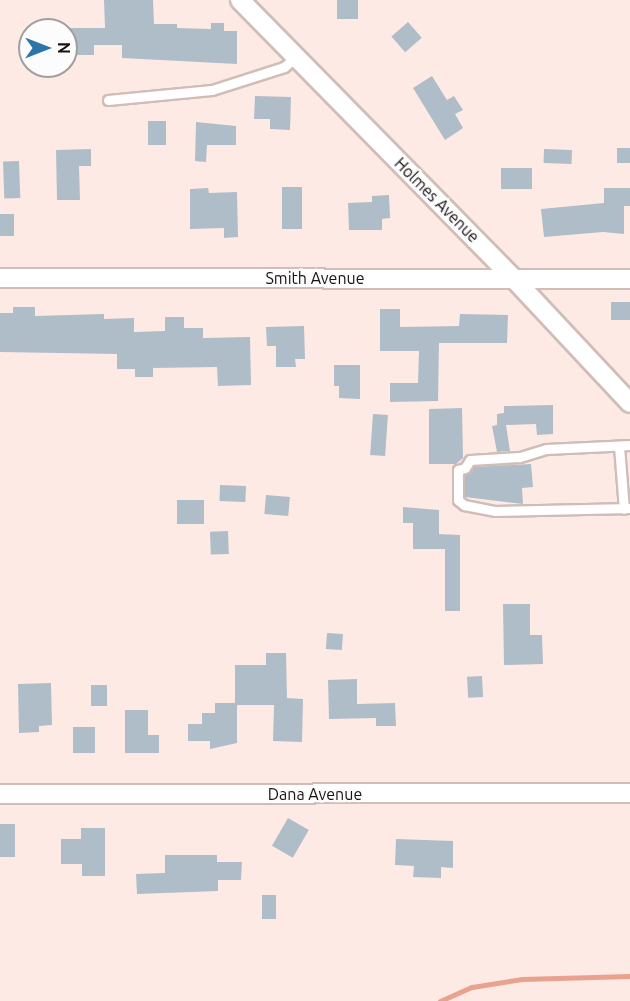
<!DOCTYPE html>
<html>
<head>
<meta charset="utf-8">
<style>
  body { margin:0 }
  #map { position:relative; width:630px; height:1001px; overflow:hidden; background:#feeae5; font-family:Ubuntu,sans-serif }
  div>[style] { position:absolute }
  .stream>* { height:5px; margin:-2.5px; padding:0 2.5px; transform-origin:2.5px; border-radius:2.5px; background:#e9a28f }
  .building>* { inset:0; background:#afbdc9; transform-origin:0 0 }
  .roads { filter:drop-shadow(2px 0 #d0bdb8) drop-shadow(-2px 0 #d0bdb8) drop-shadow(0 2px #d0bdb8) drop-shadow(0 -2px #d0bdb8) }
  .lane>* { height:9px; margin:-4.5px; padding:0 4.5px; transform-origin:4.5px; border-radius:4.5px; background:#fff }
  .street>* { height:18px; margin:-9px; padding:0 9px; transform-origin:9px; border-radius:9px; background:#fff }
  span { translate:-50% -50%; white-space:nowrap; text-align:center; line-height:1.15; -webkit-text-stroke:4.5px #fcfcfc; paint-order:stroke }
  .street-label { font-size:16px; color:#181210 }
  .north { position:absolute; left:18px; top:18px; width:60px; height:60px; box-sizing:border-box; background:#fcfcfc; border:2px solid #a19e9e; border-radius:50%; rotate:90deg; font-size:16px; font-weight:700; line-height:24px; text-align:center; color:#181210 }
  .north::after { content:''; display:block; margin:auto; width:21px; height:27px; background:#2c75a9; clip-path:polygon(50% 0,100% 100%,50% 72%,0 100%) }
</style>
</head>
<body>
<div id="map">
  <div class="stream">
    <i style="left:440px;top:1001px;width:35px;rotate:-24deg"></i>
    <i style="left:472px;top:987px;width:51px;rotate:-9.1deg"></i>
    <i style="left:522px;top:979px;width:108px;rotate:-1.6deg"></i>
  </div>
  <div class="building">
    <i style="clip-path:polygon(104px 0,153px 0,154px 24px,177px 24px,177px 28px,211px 29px,211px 23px,224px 23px,224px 31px,237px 31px,237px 64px,122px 58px,122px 45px,94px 45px,94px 55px,66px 55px,66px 28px,105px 28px)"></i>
    <i style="left:337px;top:0;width:21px;height:19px"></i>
    <i style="left:408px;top:22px;width:21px;height:22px;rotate:49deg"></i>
    <i style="clip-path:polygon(432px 76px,447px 100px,454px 96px,463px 110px,455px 114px,463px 128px,445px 140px,413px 88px)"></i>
    <i style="clip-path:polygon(255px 96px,291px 97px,290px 130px,270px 129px,270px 119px,254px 119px)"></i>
    <i style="left:148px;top:121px;width:18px;height:24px"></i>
    <i style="clip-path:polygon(196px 122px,236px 126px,236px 145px,207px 145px,206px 162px,195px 161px)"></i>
    <i style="left:617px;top:148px;width:13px;height:15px"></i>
    <i style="clip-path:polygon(91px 149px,91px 166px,79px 166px,80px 200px,57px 200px,56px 150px)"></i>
    <i style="left:544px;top:149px;width:28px;height:14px;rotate:2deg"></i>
    <i style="left:19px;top:161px;width:37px;height:16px;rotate:88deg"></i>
    <i style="left:501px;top:168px;width:31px;height:21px"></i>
    <i style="left:282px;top:187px;width:20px;height:42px"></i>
    <i style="clip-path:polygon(208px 188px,209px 193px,237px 192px,238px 237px,224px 238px,224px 228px,190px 229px,190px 189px)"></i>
    <i style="clip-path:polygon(604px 188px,630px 188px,630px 206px,624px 206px,624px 234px,603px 232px,544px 237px,541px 209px,604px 203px)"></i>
    <i style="clip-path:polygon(389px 195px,390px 218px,382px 219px,382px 230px,349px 230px,348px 203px,372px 202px,372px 196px)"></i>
    <i style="left:0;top:214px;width:14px;height:22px"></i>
    <i style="left:611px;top:302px;width:19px;height:18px"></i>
    <i style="clip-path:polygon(13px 307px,35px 307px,35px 316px,104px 314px,104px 319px,134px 318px,134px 332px,165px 331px,165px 317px,184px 317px,184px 328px,203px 328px,203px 338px,250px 337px,251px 385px,218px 386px,217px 367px,153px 368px,153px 377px,135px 377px,135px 369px,117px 369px,117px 354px,0 352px,0 313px,13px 313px)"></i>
    <i style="clip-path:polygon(380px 309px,400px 309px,400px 327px,459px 326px,460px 314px,508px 315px,507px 343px,439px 343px,438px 401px,390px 402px,390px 383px,418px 383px,419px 351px,380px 351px)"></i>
    <i style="clip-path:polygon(304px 326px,305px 359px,295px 359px,296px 367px,276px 367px,276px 346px,267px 346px,266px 327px)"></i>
    <i style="clip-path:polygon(334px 365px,360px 365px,360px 399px,339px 398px,339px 386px,334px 386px)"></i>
    <i style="clip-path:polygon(553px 405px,553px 434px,537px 435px,536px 424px,506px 425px,510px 451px,497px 452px,492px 426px,497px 425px,497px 414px,504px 413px,504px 406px)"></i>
    <i style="clip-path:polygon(462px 408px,463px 458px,456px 464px,429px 464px,429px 409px)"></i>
    <i style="left:373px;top:414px;width:15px;height:41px;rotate:4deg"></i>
    <i style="clip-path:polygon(531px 464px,533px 487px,522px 488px,523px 504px,465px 497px,465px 475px,474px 467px)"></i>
    <i style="left:220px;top:485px;width:26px;height:16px;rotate:2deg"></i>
    <i style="left:266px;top:495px;width:24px;height:19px;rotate:5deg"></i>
    <i style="left:177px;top:500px;width:27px;height:24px"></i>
    <i style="clip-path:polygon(403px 507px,439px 510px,439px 534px,460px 535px,460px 611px,445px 611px,445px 549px,413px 549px,413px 523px,403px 523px)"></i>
    <i style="left:228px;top:531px;width:23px;height:18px;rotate:88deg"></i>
    <i style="clip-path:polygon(503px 604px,530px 604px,530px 635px,542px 635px,543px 664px,504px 665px)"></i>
    <i style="left:327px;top:633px;width:16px;height:16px;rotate:4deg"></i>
    <i style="clip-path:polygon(266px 653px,286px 653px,287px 698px,303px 699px,302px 742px,273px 741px,274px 705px,237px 705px,237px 743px,210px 749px,210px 741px,188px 741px,188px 724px,202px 724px,202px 713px,215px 713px,215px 703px,235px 703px,235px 665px,266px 665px)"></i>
    <i style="left:482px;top:676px;width:21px;height:15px;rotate:87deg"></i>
    <i style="clip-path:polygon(357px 679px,357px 704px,395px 703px,396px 726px,376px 726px,376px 718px,329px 719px,328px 680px)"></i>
    <i style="clip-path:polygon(51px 683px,52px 725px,39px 726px,39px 732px,19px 733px,18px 684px)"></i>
    <i style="left:91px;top:685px;width:16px;height:21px"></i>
    <i style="clip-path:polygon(125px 710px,148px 710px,148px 735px,159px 735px,159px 753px,125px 753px)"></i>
    <i style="left:73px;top:727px;width:22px;height:26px"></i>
    <i style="left:288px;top:818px;width:24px;height:32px;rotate:30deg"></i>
    <i style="left:0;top:824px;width:15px;height:33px"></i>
    <i style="clip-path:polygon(81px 828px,105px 828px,105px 876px,82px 876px,82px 864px,61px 864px,61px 839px,81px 839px)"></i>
    <i style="clip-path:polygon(396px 839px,453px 841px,453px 868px,441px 867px,441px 878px,413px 877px,414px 866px,395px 865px)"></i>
    <i style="clip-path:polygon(165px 855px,217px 855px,217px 862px,242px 862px,241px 880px,218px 880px,218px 891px,137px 894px,136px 874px,165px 873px)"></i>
    <i style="left:262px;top:895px;width:14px;height:24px"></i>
  </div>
  <div class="roads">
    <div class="lane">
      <i style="left:108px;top:100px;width:104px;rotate:-5.5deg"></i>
      <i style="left:212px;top:90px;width:76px;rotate:-17.7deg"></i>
      <i style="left:284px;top:67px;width:16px;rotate:-40deg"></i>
      <i style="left:630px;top:445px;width:84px;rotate:177.3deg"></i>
      <i style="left:546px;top:449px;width:28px;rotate:163deg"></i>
      <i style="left:519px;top:457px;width:49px;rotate:176.5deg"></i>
      <i style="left:470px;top:460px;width:9px;rotate:122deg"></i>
      <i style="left:465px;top:468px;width:7px;rotate:164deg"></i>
      <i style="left:458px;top:470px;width:30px;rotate:90deg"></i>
      <i style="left:458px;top:500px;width:8px;rotate:40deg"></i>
      <i style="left:464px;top:505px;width:32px;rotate:11deg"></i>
      <i style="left:495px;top:511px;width:135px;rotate:-1.3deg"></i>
      <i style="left:619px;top:446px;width:63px;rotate:85.5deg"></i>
    </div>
    <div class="street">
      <i style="left:240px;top:0;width:390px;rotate:45.5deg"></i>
      <i style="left:513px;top:278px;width:171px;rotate:46.9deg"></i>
      <i style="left:0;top:278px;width:630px;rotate:0.09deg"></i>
      <i style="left:0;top:794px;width:630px;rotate:-0.09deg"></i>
    </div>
  </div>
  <div class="street-label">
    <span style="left:437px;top:200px;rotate:45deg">Holmes Avenue</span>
    <span style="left:315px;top:278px">Smith Avenue</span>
    <span style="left:315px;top:794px">Dana Avenue</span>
  </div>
  <div class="north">N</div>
</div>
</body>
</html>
